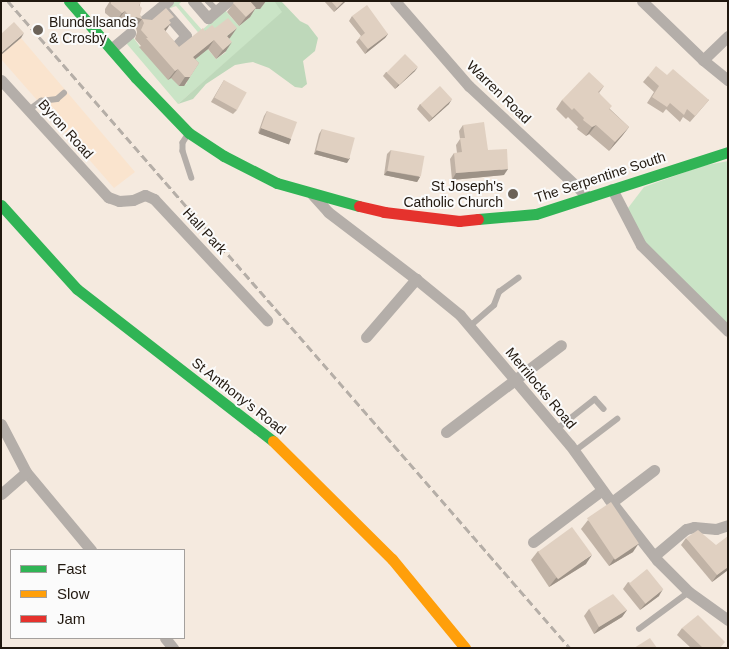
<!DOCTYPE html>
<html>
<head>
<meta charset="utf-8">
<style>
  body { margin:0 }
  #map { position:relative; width:729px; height:649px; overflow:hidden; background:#f5eadf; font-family:Arial,sans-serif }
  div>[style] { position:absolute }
  .built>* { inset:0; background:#fae4ce }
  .green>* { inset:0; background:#cae4c6 }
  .forest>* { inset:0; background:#bed8ba }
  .lane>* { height:5.5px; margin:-2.75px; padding:0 2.75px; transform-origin:2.75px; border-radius:2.75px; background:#b4aea9 }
  .street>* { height:11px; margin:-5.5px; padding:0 5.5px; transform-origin:5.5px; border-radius:5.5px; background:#b4aea9 }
  .fast>* { height:11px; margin:-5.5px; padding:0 5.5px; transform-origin:5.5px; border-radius:5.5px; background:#30b455 }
  .slow>* { height:11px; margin:-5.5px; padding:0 5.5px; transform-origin:5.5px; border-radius:5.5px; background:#ff9f0a }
  .jam>* { height:11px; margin:-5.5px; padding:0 5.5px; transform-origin:5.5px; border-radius:5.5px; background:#e5322d }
  .rail>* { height:2.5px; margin-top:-1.25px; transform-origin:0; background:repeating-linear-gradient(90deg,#b5aea7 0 8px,transparent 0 12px) }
  .wall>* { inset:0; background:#c1b3a6 }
  .shaded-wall>* { inset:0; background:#9d9287; transform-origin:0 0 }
  .building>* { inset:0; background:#e0d0c1; transform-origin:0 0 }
  .dots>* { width:14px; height:14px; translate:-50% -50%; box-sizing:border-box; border:2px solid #fbfbfb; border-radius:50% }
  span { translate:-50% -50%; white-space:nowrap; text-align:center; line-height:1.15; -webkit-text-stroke:4px #fbfbfb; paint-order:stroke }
  .poi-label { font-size:14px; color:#21180f }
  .left { translate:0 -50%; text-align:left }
  .right { translate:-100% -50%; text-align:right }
  .street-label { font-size:14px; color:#21180f }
  .frame { position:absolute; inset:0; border:2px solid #21180f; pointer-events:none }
  .legend { position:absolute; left:10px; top:549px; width:175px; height:90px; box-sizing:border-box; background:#fbfbfb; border:1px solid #a4a09d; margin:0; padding:6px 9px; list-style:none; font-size:15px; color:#21180f }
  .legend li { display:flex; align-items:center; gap:10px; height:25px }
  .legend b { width:25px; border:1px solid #a4a09d }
</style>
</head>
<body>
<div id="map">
  <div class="built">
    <i style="clip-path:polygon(21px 38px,135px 172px,114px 188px,1px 59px,1px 55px)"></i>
  </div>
  <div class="green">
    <i style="clip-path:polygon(174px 1px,182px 1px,179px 4px,202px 30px,225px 10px,239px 26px,261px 1px,274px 1px,283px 12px,178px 104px,127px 44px,128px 39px,132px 36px,148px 57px,174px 75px,183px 86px,187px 83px,186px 65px,207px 48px,216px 59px,226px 52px,202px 37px,176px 6px,168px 9px,166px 7px)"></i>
    <i style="clip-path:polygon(728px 161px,728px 331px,641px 245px,625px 212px,644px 187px,702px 166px)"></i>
  </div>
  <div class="forest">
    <i style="clip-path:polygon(274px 1px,281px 1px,300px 21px,308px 25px,318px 38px,315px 51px,303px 61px,307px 84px,302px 88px,295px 87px,269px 68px,253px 62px,246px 63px,235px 65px,206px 84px,193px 99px,178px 104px,282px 12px)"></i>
  </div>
  <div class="lane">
    <i style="left:208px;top:1px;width:13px;rotate:45deg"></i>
    <i style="left:29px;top:110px;width:15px;rotate:-37deg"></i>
    <i style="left:41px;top:101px;width:16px;rotate:-7deg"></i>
    <i style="left:57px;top:99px;width:9px;rotate:-41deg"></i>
    <i style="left:188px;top:135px;width:9px;rotate:122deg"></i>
    <i style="left:183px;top:143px;width:8px;rotate:90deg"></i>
    <i style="left:183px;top:151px;width:28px;rotate:72deg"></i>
    <i style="left:469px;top:327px;width:33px;rotate:-41deg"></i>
    <i style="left:494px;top:305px;width:14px;rotate:-69deg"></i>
    <i style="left:499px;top:292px;width:24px;rotate:-36deg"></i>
    <i style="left:557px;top:429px;width:48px;rotate:-38.3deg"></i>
    <i style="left:595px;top:399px;width:13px;rotate:48deg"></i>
    <i style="left:575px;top:451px;width:53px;rotate:-37.3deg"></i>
    <i style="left:639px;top:629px;width:62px;rotate:-36.5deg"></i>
  </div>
  <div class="street">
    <i style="left:193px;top:1px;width:23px;rotate:49deg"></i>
    <i style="left:208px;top:18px;width:26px;rotate:-40deg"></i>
    <i style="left:395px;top:1px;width:113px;rotate:49deg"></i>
    <i style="left:469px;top:86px;width:163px;rotate:43deg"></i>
    <i style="left:642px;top:1px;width:85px;rotate:44deg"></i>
    <i style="left:703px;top:60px;width:32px;rotate:39deg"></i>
    <i style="left:161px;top:7px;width:38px;rotate:49deg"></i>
    <i style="left:186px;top:36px;width:11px;rotate:135deg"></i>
    <i style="left:141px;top:23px;width:35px;rotate:-39deg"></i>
    <i style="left:111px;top:49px;width:25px;rotate:-40deg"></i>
    <i style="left:703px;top:60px;width:35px;rotate:-44deg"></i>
    <i style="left:1px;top:80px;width:159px;rotate:47.6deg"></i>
    <i style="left:108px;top:197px;width:12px;rotate:20deg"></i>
    <i style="left:119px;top:201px;width:14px;rotate:-4deg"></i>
    <i style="left:133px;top:200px;width:13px;rotate:-23deg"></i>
    <i style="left:145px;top:195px;width:10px;rotate:24deg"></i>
    <i style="left:154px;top:199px;width:166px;rotate:47deg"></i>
    <i style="left:612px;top:189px;width:63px;rotate:62.6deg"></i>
    <i style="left:641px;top:245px;width:122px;rotate:44.7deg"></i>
    <i style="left:312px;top:194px;width:24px;rotate:48deg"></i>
    <i style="left:328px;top:212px;width:111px;rotate:37.3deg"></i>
    <i style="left:416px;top:279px;width:57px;rotate:39.3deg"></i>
    <i style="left:460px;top:315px;width:170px;rotate:49.8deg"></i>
    <i style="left:570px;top:445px;width:67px;rotate:54.2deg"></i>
    <i style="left:609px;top:499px;width:78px;rotate:51.8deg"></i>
    <i style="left:657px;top:560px;width:45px;rotate:45deg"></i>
    <i style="left:689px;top:592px;width:48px;rotate:35.7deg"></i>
    <i style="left:366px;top:337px;width:77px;rotate:-49.2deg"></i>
    <i style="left:1px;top:424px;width:54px;rotate:62.5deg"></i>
    <i style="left:26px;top:472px;width:102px;rotate:50.2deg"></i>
    <i style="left:446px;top:432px;width:144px;rotate:-37.1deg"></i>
    <i style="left:1px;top:494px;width:33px;rotate:-41deg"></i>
    <i style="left:612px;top:502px;width:53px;rotate:-37.3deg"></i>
    <i style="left:533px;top:542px;width:86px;rotate:-37deg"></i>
    <i style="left:654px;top:556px;width:42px;rotate:-40.2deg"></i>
    <i style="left:686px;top:529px;width:8px;rotate:-14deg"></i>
    <i style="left:694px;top:527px;width:22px;rotate:5deg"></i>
    <i style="left:716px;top:529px;width:13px;rotate:-18deg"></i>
    <i style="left:165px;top:638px;width:13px;rotate:51deg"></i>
  </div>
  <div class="fast">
    <i style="left:69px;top:1px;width:102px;rotate:49deg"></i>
    <i style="left:136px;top:78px;width:76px;rotate:46.1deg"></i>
    <i style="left:189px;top:133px;width:42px;rotate:33.3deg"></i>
    <i style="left:224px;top:156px;width:59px;rotate:27deg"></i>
    <i style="left:277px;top:183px;width:85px;rotate:15.7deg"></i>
    <i style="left:1px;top:205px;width:113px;rotate:47.9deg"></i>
    <i style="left:77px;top:289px;width:248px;rotate:37.8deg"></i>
    <i style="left:478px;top:219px;width:58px;rotate:-4.9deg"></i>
    <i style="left:536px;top:214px;width:202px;rotate:-17.9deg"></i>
  </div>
  <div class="slow">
    <i style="left:273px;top:441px;width:168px;rotate:44.8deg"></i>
    <i style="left:392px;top:559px;width:115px;rotate:50.6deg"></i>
  </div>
  <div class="jam">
    <i style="left:359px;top:206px;width:26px;rotate:13deg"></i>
    <i style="left:384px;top:212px;width:76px;rotate:6.8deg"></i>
    <i style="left:459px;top:221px;width:19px;rotate:-6deg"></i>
  </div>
  <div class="rail">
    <i style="left:8px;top:1px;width:857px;rotate:49.02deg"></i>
  </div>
  <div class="wall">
    <i style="clip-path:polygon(110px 1px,140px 1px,140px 15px,142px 19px,135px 28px,129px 26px,125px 27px,118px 20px,116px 22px,105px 13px,105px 9px)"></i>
    <i style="clip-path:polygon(235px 1px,266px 1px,260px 9px,255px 9px,250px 17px,239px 26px,227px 12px)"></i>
    <i style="clip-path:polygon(324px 1px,346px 1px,334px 12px)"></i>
    <i style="clip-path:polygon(352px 16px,388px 34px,385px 38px,365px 54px,356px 42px,361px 36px,349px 21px)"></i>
    <i style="clip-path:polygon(142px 19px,170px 22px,165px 31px,179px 47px,205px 31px,215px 28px,230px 38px,229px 38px,226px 51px,216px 59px,208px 49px,195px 59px,199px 63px,184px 86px,179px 86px,171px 78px,168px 80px,139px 47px,141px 46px,135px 39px,137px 32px,136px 28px)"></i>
    <i style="clip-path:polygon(415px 71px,395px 89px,383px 76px,386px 72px)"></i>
    <i style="clip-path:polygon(667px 75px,709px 100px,690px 122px,683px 117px,680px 122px,666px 109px,663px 113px,647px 103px,654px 92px,643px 82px,648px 76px)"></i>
    <i style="clip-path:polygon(224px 80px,237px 110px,233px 114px,211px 102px)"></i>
    <i style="clip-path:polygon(604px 86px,599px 93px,610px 109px,629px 127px,622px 136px,609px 151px,589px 134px,586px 136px,577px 129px,578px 127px,568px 117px,566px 119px,556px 109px,562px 100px)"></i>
    <i style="clip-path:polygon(420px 104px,449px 104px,429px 122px,417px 109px)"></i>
    <i style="clip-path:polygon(267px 111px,291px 139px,288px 144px,258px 133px,264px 116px)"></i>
    <i style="clip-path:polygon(463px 125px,488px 150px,504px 175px,452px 180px,450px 159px,454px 153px,457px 153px,456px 145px,460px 139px,459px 131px)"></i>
    <i style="clip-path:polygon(322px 129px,347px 163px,314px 154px,319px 134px)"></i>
    <i style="clip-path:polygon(391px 150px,420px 177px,417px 182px,384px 175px,387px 154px)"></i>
    <i style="clip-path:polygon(588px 520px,633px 552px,609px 566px,581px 529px)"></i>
    <i style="clip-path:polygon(686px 538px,728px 570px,712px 582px,681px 545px)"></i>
    <i style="clip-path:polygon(538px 551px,586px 564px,549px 587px,531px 560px)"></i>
    <i style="clip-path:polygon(628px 582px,659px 596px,640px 610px,623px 589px)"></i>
    <i style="clip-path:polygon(589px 609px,627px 610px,622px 617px,594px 634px,584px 616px)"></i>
    <i style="clip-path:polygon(682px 628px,721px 648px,691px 648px,677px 635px)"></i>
  </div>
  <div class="shaded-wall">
    <i style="clip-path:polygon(248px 1px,266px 1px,260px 9px,255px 9px,250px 17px,239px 26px,246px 17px)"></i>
    <i style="clip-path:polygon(344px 1px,346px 1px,334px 12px,337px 8px)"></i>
    <i style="clip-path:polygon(125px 11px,118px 20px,116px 22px,122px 13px)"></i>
    <i style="clip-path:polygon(136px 17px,142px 19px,135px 28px,129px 26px,125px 27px,131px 18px)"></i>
    <i style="clip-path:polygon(171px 23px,165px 32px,164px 29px)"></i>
    <i style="clip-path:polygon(237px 28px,230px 38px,221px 45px,227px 36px)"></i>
    <i style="clip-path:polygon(24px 33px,21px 38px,1px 55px,2px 52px)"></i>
    <i style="clip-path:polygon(388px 34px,385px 38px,365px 54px,368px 49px)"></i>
    <i style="clip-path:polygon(214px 40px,208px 49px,187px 66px,193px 57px)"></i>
    <i style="clip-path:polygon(232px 42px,226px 51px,216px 59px,223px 50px)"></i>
    <i style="clip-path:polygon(418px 67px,415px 71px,395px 89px,398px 85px)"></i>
    <i style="clip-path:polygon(178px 69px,171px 78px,168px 80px,175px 71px)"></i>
    <i style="clip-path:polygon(185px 77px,190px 77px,184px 86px,179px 86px)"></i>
    <i style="clip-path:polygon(452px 99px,449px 104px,429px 122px,433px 117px)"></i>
    <i style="clip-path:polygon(596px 125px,589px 134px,586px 136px,592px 127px)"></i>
    <i style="clip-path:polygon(629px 127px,622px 136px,609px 151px,615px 142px)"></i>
    <i style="left:261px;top:128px;width:32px;height:6px;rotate:20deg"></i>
    <i style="clip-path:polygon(317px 150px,350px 158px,347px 163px,314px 154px)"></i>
    <i style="clip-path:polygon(508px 169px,504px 175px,452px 180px,456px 173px)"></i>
    <i style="clip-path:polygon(387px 171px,420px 177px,417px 182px,384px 175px)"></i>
    <i style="clip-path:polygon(639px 543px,633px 552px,609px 566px,615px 557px)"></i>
    <i style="clip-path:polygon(592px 555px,586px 564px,549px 587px,556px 578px)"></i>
    <i style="clip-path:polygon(728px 567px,728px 570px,712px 582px,717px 575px)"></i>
    <i style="clip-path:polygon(663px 589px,659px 596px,640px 610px,645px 604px)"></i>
    <i style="clip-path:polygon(627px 610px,622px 617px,594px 634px,599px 627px)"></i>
  </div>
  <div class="building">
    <i style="clip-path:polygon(111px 1px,140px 1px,141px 3px,139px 5px,142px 8px,140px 15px,142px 19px,136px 17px,131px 18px,125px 11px,122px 13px,111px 4px)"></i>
    <i style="clip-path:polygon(235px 1px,250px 1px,256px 8px,246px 17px,233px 3px)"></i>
    <i style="clip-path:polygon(331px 1px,344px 1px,337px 8px)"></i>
    <i style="clip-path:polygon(367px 5px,388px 34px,368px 49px,359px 38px,365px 33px,352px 16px)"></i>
    <i style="clip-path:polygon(166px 8px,174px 17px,169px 20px,171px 23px,164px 29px,179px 47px,203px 28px,205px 31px,212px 25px,215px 28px,228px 18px,237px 28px,227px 36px,232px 42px,223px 50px,214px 40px,193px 57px,199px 63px,190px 77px,185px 77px,178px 69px,175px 71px,146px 38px,148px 38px,141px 30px,144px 23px,142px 19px,152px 20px)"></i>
    <i style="clip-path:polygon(14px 22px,24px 33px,2px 52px,1px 51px,1px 34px)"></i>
    <i style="left:405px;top:54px;width:18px;height:26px;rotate:45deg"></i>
    <i style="clip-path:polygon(656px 66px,667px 75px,673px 69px,709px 100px,695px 116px,687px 109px,684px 115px,670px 103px,667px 107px,652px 97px,659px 86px,648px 76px)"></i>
    <i style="clip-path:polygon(589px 72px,604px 86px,598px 92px,612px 106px,609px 109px,629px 127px,615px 142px,596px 125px,592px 127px,583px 120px,584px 118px,574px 108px,572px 110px,562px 100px)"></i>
    <i style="left:224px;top:80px;width:26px;height:20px;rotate:29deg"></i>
    <i style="left:440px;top:86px;width:18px;height:27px;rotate:47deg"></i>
    <i style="left:267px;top:111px;width:32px;height:18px;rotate:20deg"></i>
    <i style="clip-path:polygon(484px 122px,488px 150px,507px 149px,508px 169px,456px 173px,454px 153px,462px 152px,460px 138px,465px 138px,463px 125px)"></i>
    <i style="left:322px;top:129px;width:34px;height:22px;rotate:15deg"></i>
    <i style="left:391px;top:150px;width:34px;height:21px;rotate:10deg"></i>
    <i style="left:611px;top:502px;width:50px;height:29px;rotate:56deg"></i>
    <i style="left:572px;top:527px;width:34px;height:42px;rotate:54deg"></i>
    <i style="clip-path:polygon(698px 530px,716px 545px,728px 536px,728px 567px,717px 575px,686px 538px)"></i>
    <i style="left:647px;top:569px;width:26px;height:23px;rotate:51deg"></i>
    <i style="clip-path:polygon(613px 594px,627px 610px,599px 627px,589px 609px)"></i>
    <i style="clip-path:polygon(698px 615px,725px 642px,720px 648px,703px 648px,682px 628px)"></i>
    <i style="clip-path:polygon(650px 638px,657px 648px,634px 648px)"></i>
  </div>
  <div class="dots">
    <i style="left:38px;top:30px;background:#6b6258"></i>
    <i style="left:513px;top:194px;background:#6b6258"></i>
  </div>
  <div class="poi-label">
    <span class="left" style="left:49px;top:30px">Blundellsands<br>&amp; Crosby</span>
    <span class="right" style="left:503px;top:194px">St Joseph's<br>Catholic Church</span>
  </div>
  <div class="street-label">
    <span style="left:499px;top:92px;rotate:44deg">Warren Road</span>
    <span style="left:66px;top:129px;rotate:48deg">Byron Road</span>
    <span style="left:600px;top:177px;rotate:-18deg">The Serpentine South</span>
    <span style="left:205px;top:231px;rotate:47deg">Hall Park</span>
    <span style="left:541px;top:388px;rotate:50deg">Merrilocks Road</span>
    <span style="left:239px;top:396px;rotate:38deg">St Anthony's Road</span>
  </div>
  <div class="frame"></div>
  <ul class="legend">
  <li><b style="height:6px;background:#30b455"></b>Fast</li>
  <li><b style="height:6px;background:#ff9f0a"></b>Slow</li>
  <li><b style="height:6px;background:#e5322d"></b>Jam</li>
  </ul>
</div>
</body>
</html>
